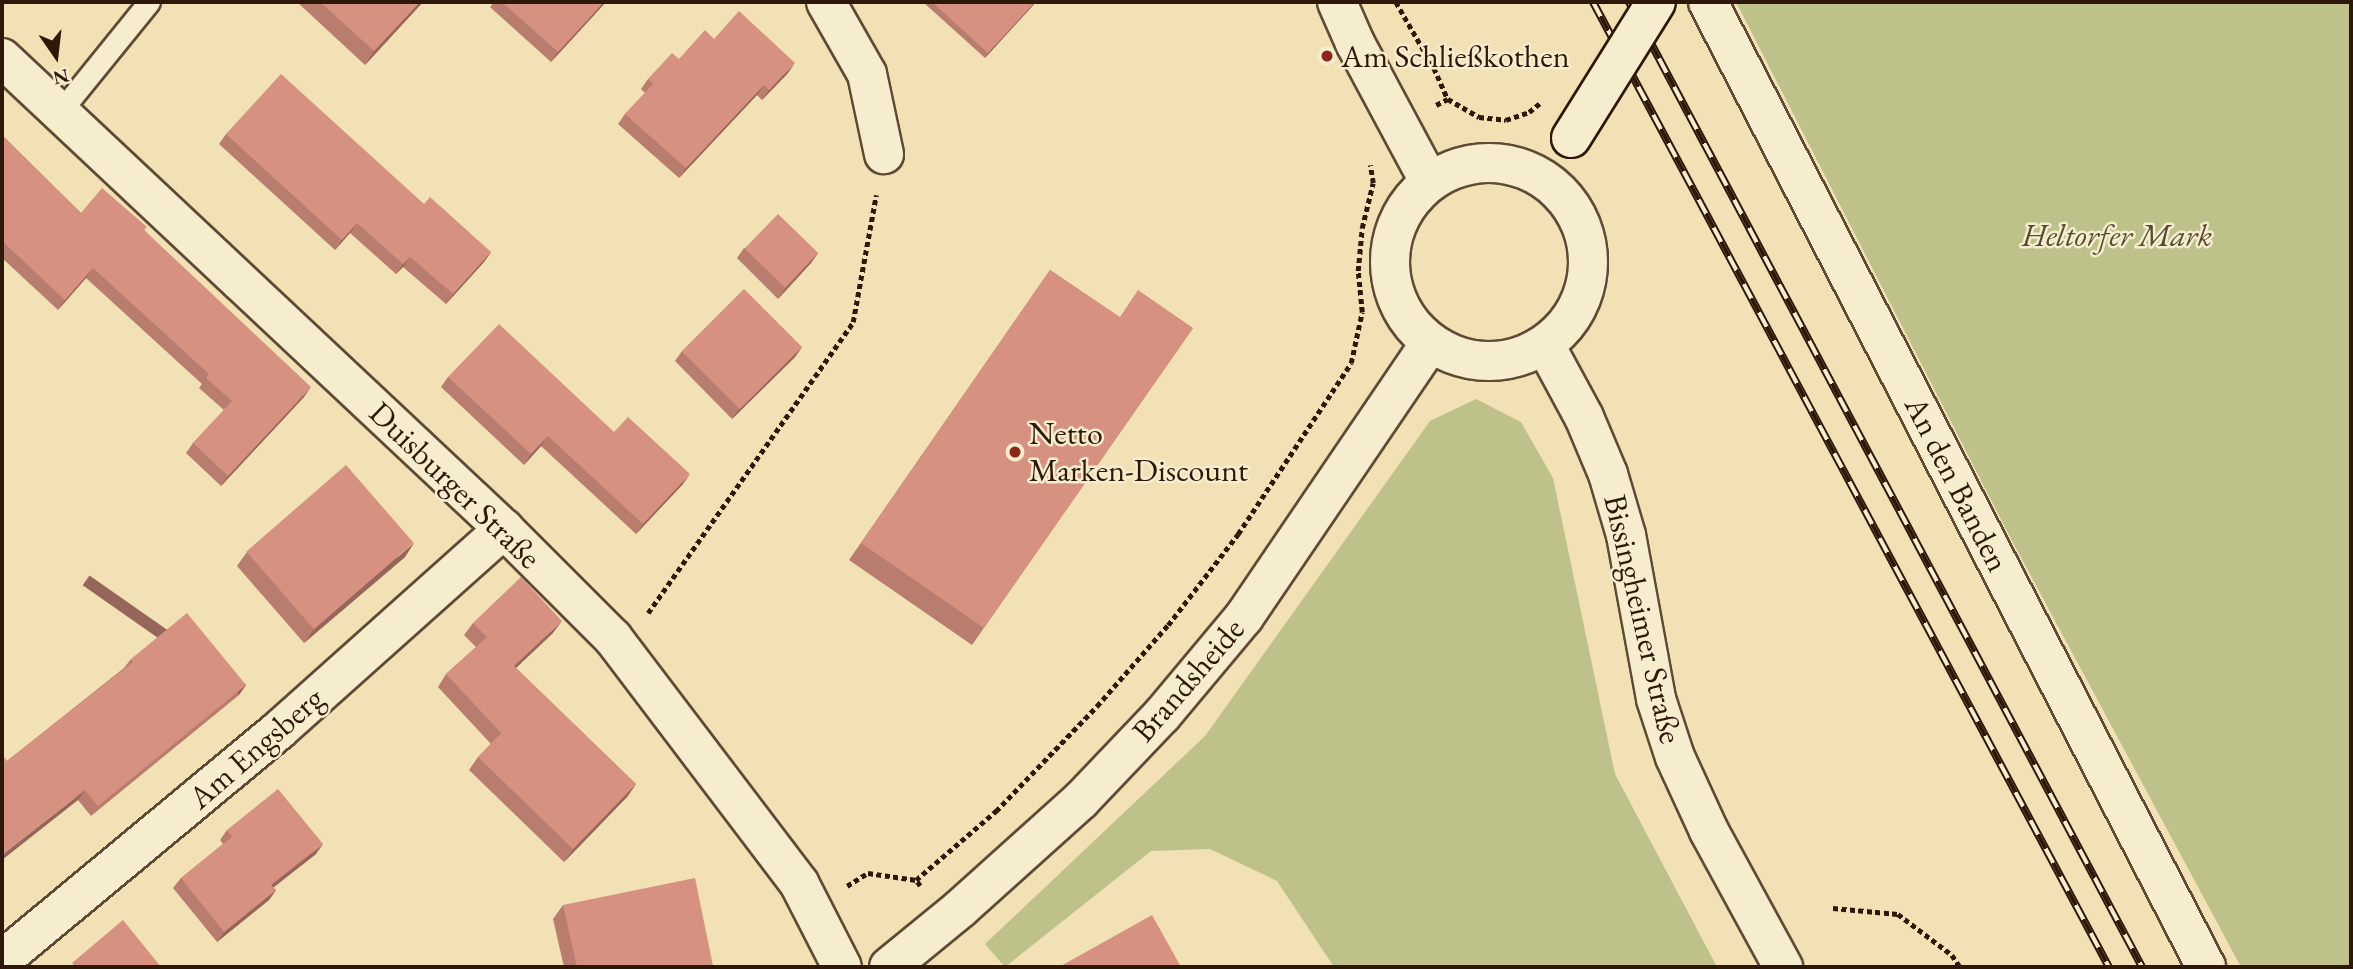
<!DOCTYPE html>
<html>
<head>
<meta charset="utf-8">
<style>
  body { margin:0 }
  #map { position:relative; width:2353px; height:969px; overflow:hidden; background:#f1e1b4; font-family:"EB Garamond",serif }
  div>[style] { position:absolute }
  .green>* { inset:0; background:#bec28a }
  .path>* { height:4.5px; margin-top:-2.25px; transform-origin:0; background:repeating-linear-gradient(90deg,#2e1809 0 5px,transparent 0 8.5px) }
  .roads { filter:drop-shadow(2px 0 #5f4a34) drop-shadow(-2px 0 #5f4a34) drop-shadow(0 2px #5f4a34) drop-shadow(0 -2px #5f4a34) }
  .service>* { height:21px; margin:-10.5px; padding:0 10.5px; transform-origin:10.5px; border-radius:10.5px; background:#f6ecce }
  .minor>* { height:38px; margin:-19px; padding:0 19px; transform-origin:19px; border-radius:19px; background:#f6ecce }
  .tertiary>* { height:38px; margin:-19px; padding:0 19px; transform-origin:19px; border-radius:19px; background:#f6ecce }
  .secondary>* { height:38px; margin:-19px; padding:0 19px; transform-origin:19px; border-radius:19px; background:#f6ecce }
  .secondary>.ring { margin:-19px; padding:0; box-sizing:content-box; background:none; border:38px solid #f6ecce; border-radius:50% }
  .rail>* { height:8px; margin-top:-4px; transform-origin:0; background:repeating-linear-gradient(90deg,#f6ecce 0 16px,#2e1809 0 32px); box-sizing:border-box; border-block:2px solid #2e1809 }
  .bridges { filter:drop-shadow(2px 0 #2e1809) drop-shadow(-2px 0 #2e1809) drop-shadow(0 2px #2e1809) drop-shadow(0 -2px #2e1809) }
  .secondary-bridge>* { height:38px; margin:-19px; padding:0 19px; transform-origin:19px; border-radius:19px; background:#f6ecce }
  .wall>* { inset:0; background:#b87d6e }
  .shaded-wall>* { inset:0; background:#96665a; transform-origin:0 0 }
  .building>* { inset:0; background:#d69180; transform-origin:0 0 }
  .dots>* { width:19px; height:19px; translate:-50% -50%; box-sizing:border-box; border:4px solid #f6ecce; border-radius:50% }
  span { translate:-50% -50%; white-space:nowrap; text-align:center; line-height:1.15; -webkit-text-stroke:5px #f6ecce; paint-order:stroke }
  .poi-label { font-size:32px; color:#2e1809 }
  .left { translate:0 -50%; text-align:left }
  .park-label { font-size:32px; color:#594b30; font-style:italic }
  .street-label { font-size:32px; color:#2e1809 }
  .frame { position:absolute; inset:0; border:4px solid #2e1809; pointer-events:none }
  .north { position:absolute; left:21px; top:21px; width:70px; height:70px; -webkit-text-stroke:5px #f6ecce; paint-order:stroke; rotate:166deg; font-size:19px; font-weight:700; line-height:28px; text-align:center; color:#2e1809 }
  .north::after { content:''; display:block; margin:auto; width:24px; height:32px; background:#2e1809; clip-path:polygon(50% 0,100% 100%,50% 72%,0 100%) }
</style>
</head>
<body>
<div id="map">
  <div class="green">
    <i style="clip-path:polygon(1736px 2px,2351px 2px,2351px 967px,2241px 967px,2010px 537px)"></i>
    <i style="clip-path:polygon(1476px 399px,1521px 422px,1553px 478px,1615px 774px,1717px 967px,1334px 967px,1277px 881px,1210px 849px,1151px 851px,1005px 967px,985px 944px,1205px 736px,1430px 421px)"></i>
  </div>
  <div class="path">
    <i style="left:1396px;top:2px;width:76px;rotate:60.1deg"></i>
    <i style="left:1434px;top:68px;width:34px;rotate:66deg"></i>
    <i style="left:1448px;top:99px;width:36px;rotate:30deg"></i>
    <i style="left:1479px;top:117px;width:27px;rotate:6deg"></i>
    <i style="left:1506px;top:120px;width:24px;rotate:-19deg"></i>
    <i style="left:1529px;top:112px;width:14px;rotate:-39deg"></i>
    <i style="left:1436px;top:105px;width:13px;rotate:-27deg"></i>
    <i style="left:648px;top:613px;width:356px;rotate:-54.8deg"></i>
    <i style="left:853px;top:322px;width:129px;rotate:-79.7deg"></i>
    <i style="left:847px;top:886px;width:25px;rotate:-32deg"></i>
    <i style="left:868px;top:873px;width:49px;rotate:8.3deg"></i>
    <i style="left:920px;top:886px;width:7px;rotate:-124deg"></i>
    <i style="left:916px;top:880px;width:106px;rotate:-40.8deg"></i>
    <i style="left:996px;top:811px;width:146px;rotate:-46.1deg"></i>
    <i style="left:1097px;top:706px;width:108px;rotate:-48.8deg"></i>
    <i style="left:1168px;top:625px;width:115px;rotate:-52.4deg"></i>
    <i style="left:1238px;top:534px;width:205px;rotate:-56.5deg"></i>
    <i style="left:1351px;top:363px;width:52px;rotate:-77.8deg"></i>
    <i style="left:1362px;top:312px;width:41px;rotate:-95.6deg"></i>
    <i style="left:1358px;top:271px;width:43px;rotate:-84.7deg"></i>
    <i style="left:1362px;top:228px;width:46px;rotate:-76.3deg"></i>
    <i style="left:1373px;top:183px;width:18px;rotate:-99deg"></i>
    <i style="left:1833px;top:908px;width:65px;rotate:5.3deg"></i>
    <i style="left:1898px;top:914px;width:68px;rotate:37.2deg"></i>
    <i style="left:1952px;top:955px;width:14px;rotate:56deg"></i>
  </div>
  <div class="roads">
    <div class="service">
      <i style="left:59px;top:113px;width:143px;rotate:-51deg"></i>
    </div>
    <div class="minor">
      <i style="left:826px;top:2px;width:83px;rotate:60.3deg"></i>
      <i style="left:867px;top:74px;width:82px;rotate:78deg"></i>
      <i style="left:1708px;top:2px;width:1086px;rotate:62.7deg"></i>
      <i style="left:2px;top:58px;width:688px;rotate:43.18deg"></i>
      <i style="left:504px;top:529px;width:154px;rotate:45deg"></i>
      <i style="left:613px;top:638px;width:308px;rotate:52.8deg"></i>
      <i style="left:799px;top:883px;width:94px;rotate:62.9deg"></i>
      <i style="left:2px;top:960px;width:360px;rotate:-39.7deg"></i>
      <i style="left:279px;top:730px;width:302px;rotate:-41.8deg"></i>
    </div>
    <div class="tertiary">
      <i style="left:1337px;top:2px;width:45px;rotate:66.3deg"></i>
      <i style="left:1355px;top:43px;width:157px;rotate:61.8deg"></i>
      <i style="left:1545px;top:345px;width:82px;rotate:61.6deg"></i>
      <i style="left:1584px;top:417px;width:62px;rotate:67.2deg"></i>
      <i style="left:1608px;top:474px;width:64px;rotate:73.6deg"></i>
      <i style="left:1626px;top:535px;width:167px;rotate:79.6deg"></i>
      <i style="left:1656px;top:699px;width:61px;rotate:71.9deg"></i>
      <i style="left:1675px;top:757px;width:81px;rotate:65.3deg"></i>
      <i style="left:1709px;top:831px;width:155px;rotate:61.4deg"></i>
    </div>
    <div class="secondary">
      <i class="ring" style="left:1390px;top:163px;width:160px;height:160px"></i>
      <i style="left:889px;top:967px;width:93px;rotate:-39.3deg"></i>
      <i style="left:961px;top:908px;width:161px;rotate:-42deg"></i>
      <i style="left:1081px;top:800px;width:117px;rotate:-46.4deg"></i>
      <i style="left:1162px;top:715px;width:128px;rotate:-50.1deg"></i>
      <i style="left:1244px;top:617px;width:331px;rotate:-55.8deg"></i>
    </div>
  </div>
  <div class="rail">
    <i style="left:1593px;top:2px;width:1094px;rotate:61.87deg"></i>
    <i style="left:1629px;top:2px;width:1093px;rotate:62deg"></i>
  </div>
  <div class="bridges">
    <div class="secondary-bridge">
      <i style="left:1571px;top:138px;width:160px;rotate:-58deg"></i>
    </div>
  </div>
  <div class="wall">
    <i style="clip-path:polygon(297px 2px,423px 2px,365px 65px)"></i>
    <i style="clip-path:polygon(494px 2px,606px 2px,551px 62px,490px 7px)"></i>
    <i style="clip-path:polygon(923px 2px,1036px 2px,985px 58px)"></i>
    <i style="clip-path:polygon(714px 39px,788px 73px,762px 100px,757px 95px,679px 178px,618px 124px,625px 114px,645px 93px,641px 89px,648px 79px,679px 59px)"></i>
    <i style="clip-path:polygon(226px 134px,424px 204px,491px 252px,484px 262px,446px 304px,403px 267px,396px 274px,350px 233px,335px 250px,219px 144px)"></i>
    <i style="clip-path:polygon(2px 135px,81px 213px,144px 230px,304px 397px,221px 486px,186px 453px,193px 443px,224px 410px,199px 388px,202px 384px,86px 278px,58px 310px,2px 258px)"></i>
    <i style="clip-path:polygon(744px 248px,818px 253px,811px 263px,778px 299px,737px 258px)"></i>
    <i style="clip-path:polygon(1050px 270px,1119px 317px,1193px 328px,972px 645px,849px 560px)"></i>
    <i style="clip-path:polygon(802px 347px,795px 357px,732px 419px,675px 361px,682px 351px)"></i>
    <i style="clip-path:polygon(448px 377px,614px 432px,683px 484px,636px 534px,541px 446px,524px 465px,441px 387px)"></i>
    <i style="clip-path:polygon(247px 552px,405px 557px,304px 643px,237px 566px)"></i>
    <i style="clip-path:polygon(473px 623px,553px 633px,516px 668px,636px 784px,627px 797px,564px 862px,469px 770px,478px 757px,491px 744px,438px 687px,446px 674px,476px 647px,464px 635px)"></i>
    <i style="clip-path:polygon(131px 659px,246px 685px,239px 695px,91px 816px,78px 800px,7px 761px,124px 668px)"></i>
    <i style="clip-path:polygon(227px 830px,316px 854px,273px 887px,276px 890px,269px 900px,217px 942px,173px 888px,181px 878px,223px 844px,220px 840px)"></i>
    <i style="clip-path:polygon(563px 905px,711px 967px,564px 967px,553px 919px)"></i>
  </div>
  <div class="shaded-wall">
    <i style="clip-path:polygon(420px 2px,423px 2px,365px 65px,374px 51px)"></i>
    <i style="clip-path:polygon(604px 2px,606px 2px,551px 62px,558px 52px)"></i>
    <i style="clip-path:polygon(1035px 2px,1036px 2px,985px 58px,988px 53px)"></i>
    <i style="clip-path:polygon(795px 63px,788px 73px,762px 100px,769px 90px)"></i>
    <i style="clip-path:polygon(764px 85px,757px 95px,679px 178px,686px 168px)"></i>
    <i style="clip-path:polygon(357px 223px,350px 233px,335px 250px,342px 240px)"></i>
    <i style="clip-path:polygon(491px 252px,484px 262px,446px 304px,453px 294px)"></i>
    <i style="clip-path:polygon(818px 253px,811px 263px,778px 299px,785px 289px)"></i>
    <i style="clip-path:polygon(410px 257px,403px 267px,396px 274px,403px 264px)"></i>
    <i style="clip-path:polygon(93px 268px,86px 278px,58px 310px,65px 300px)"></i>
    <i style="clip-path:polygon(802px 347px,795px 357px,732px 419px,739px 409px)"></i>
    <i style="clip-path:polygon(311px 387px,304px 397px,221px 486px,228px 476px)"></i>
    <i style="clip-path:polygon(548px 436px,541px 446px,524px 465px,531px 454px)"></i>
    <i style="clip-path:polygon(690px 474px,683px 484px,636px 534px,643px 524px)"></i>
    <i style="clip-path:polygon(414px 543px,405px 557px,304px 643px,314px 629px)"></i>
    <i style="clip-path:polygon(562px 621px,553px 633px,505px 678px,514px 666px)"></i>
    <i style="left:246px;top:685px;width:12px;height:191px;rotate:125deg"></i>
    <i style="clip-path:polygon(636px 784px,627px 797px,564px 862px,573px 849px)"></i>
    <i style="clip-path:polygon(85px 790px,78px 800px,2px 860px,2px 855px)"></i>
    <i style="clip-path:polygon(323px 844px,316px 854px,264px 895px,271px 885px)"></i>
    <i style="clip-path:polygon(276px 890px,269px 900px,217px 942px,224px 932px)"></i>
  </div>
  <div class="building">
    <i style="clip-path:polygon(320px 2px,420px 2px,374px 51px)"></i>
    <i style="clip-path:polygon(502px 2px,604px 2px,558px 52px)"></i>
    <i style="clip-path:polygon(932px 2px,1035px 2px,988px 53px)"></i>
    <i style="clip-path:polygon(739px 11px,795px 63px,769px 90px,764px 85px,686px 168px,625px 114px,653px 84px,648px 79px,672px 53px,679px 59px,705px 30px,714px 39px)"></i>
    <i style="clip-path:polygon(281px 74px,424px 204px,430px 197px,491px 252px,453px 294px,410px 257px,403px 264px,357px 223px,342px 240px,226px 134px)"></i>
    <i style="clip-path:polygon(2px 135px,81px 213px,102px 188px,147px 227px,144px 230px,311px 387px,228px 476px,193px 443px,232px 401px,206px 378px,209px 374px,93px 268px,65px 300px,2px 241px)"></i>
    <i style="left:778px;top:214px;width:56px;height:48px;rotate:44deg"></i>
    <i style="clip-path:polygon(1050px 270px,1120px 317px,1138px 290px,1193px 328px,984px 628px,861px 543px)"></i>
    <i style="left:744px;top:289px;width:82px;height:88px;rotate:45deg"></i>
    <i style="clip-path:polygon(499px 324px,614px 432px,628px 417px,690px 474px,643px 524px,548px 436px,531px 454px,448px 377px)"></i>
    <i style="left:346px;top:465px;width:103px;height:132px;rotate:49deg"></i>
    <i style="clip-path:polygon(521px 577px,562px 621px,514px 666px,636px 784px,573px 849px,478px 757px,501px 733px,446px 674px,487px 637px,473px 623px)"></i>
    <i style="clip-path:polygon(187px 613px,246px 685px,98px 806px,85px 790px,2px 855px,2px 755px,7px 761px,133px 662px,131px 659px)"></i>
    <i style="clip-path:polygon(278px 789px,323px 844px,271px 885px,276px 890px,224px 932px,181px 878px,232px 837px,227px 830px)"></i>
    <i style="clip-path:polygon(695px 878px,713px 966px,705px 967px,577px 967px,563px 905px)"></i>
    <i style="clip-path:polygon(1152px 915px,1181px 967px,1059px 967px)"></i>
    <i style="clip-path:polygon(123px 920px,161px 967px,74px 967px,75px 966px,72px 963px)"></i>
  </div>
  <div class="dots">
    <i style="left:1327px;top:56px;background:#8f2418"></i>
    <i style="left:1015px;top:452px;background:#8f2418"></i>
  </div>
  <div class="poi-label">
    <span class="left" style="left:1341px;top:56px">Am Schließkothen</span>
    <span class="left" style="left:1029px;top:452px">Netto<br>Marken-Discount</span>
  </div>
  <div class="park-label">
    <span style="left:2117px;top:235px">Heltorfer Mark</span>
  </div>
  <div class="street-label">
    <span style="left:1957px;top:484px;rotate:63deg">An den Banden</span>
    <span style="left:455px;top:485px;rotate:44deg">Duisburger Straße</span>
    <span style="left:1643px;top:619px;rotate:77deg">Bissingheimer Straße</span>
    <span style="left:1188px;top:680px;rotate:-49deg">Brandsheide</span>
    <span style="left:256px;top:748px;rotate:-41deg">Am Engsberg</span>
  </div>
  <div class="frame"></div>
  <div class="north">N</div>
</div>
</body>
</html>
